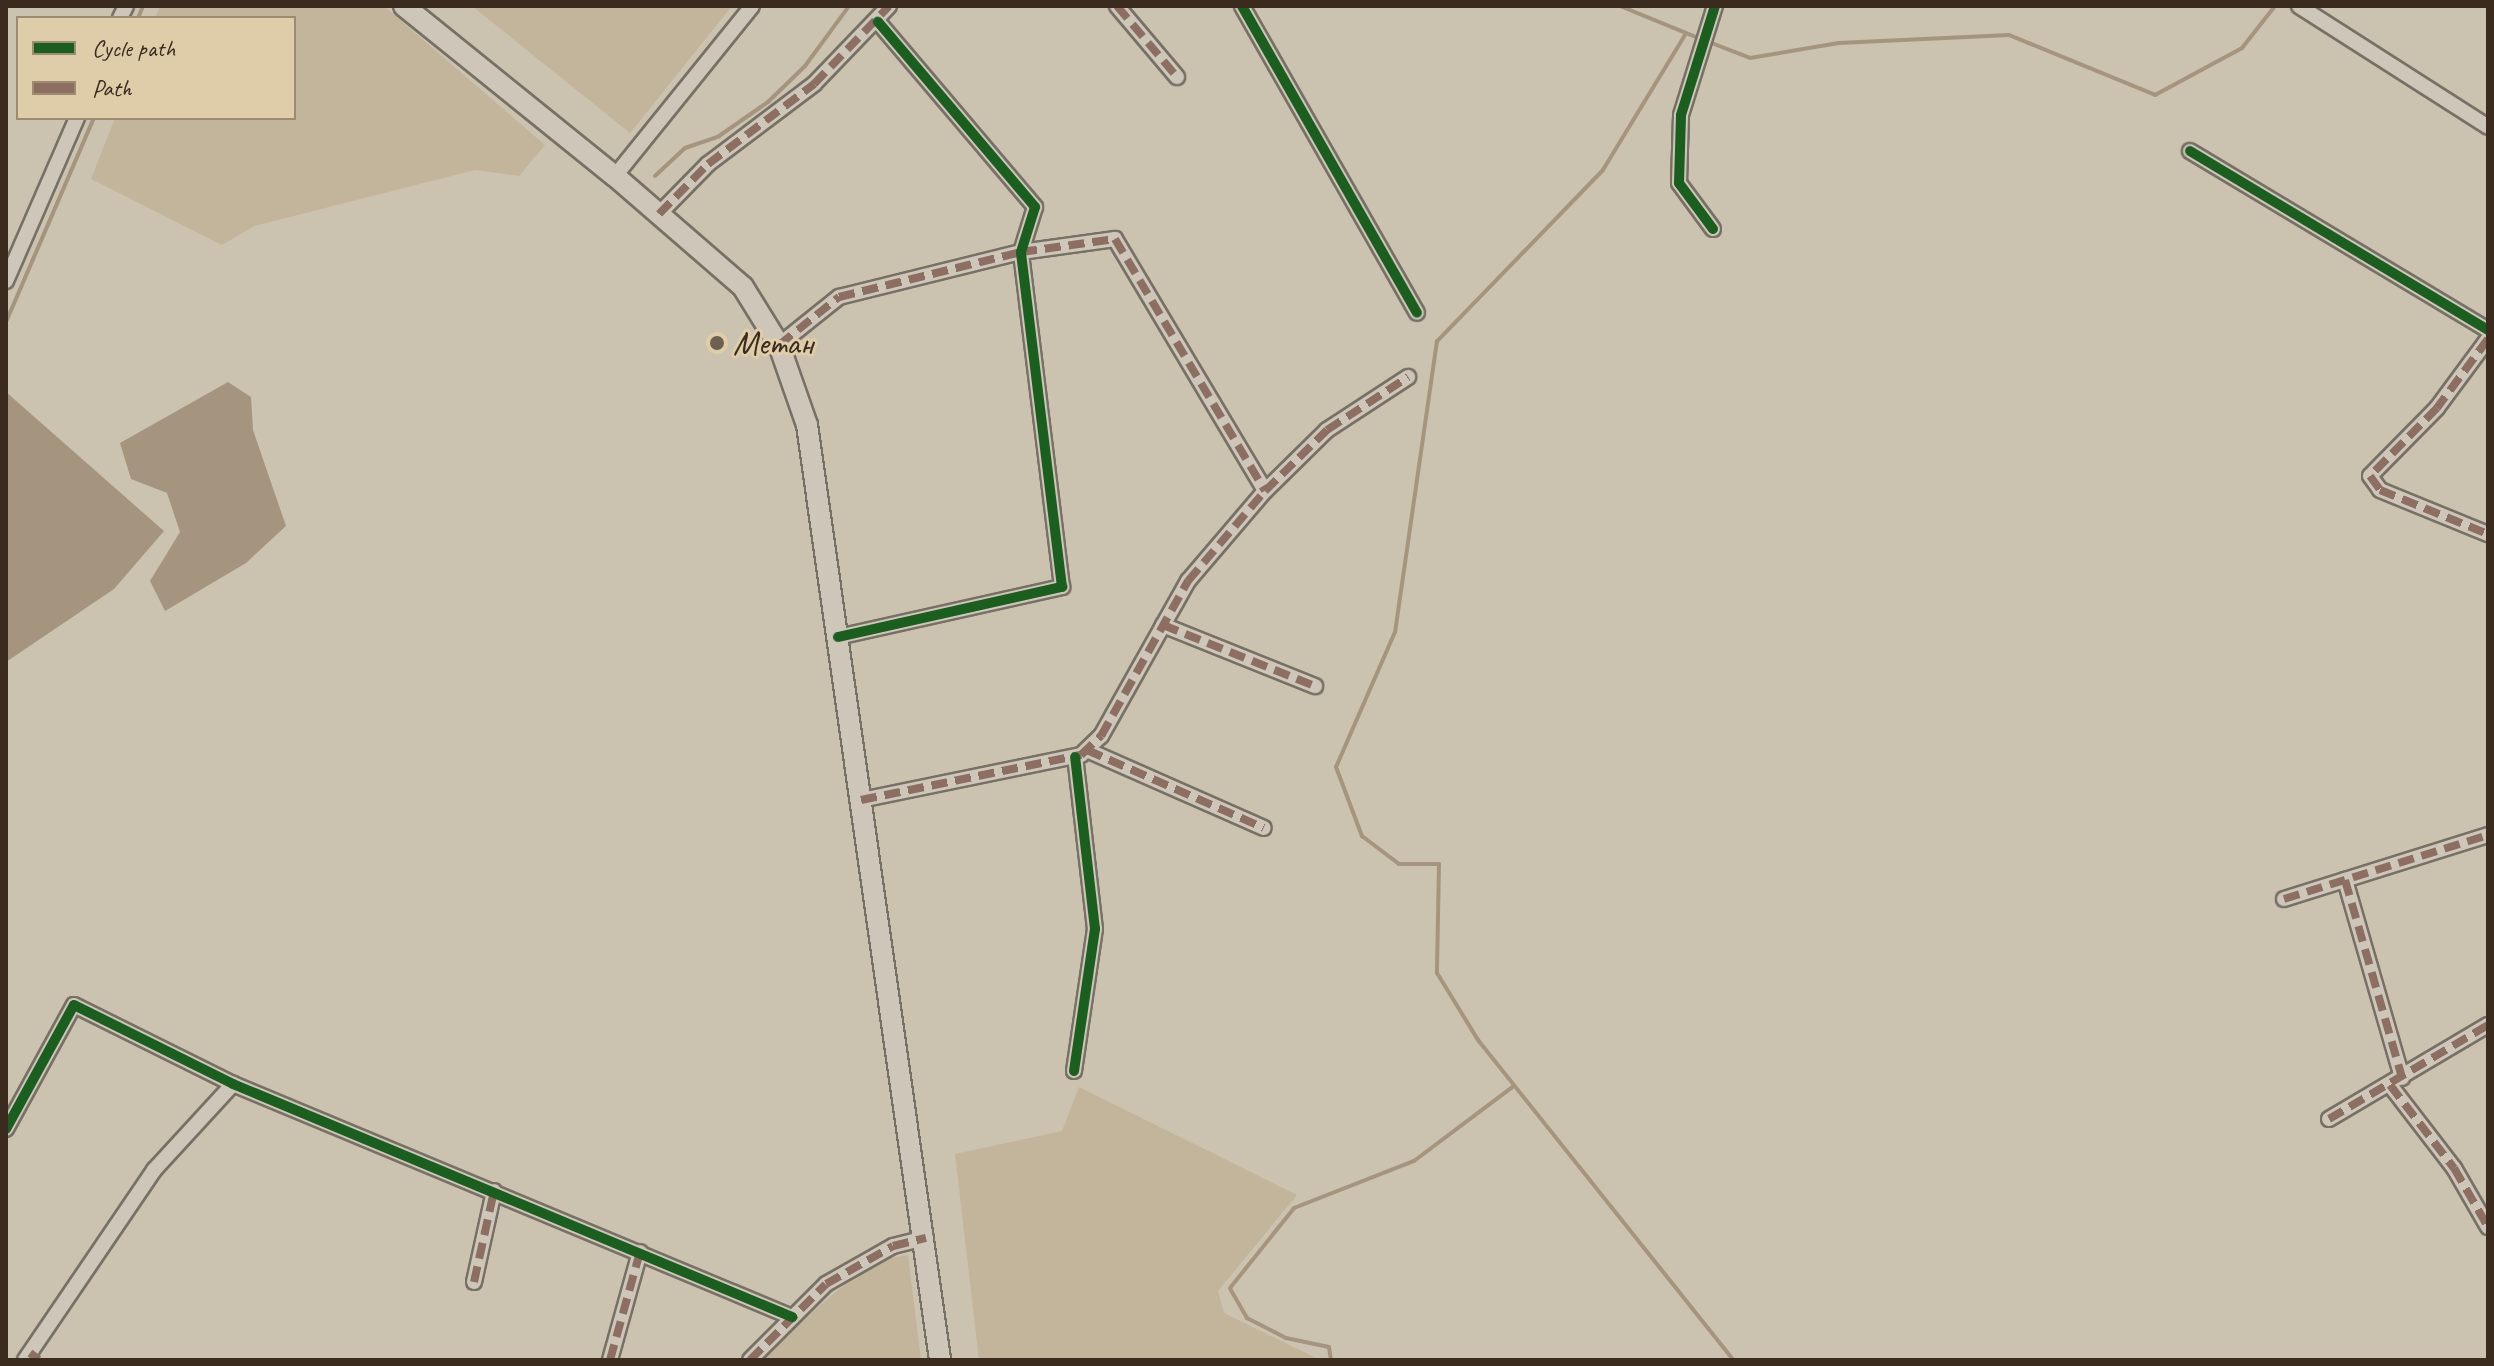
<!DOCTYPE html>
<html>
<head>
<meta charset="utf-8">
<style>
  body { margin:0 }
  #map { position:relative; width:2494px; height:1366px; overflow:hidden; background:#ccc2b0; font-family:Caveat,sans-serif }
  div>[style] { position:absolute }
  .green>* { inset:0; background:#c3b59c }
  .water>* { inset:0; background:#a5957f }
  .stream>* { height:4px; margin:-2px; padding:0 2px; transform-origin:2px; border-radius:2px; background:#a5957f }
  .roads { filter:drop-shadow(2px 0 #777065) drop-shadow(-2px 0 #777065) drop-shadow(0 2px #777065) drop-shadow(0 -2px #777065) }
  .street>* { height:14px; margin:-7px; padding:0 7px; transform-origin:7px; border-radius:7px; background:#cec6b9 }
  .secondary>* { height:20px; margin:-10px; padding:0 10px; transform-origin:10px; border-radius:10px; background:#cec6b9 }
  .quiet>* { height:8px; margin-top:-4px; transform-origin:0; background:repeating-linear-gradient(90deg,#8d6e63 0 16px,transparent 0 24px) }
  .cycleway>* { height:10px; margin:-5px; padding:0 5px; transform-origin:5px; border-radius:5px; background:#1b5e20 }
  .dots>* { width:22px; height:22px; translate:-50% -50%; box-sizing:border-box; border:4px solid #dfcdaa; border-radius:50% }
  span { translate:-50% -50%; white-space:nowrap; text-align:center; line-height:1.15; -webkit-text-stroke:6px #dfcdaa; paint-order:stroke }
  .poi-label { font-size:34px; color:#3b2a1e }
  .left { translate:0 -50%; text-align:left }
  .frame { position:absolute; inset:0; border:8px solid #3b2a1e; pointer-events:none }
  .legend { position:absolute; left:16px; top:16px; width:280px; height:104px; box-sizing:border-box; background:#dfcdaa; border:2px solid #9d8c72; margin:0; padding:10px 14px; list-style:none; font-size:24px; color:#3b2a1e }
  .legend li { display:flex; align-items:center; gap:16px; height:40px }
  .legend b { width:40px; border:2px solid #9d8c72 }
</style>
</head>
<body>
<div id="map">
  <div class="green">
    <i style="clip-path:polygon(160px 6px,384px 6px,545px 145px,519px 176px,475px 170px,254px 226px,222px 245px,91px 179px,115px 118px,294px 118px,294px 18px,155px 18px)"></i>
    <i style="clip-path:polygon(472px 6px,732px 6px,630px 133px)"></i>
    <i style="clip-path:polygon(1079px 1087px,1297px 1195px,1218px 1291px,1224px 1313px,1320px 1360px,979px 1360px,955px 1154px,1062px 1131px)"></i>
    <i style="clip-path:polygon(908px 1255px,921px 1360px,758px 1360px,840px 1288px,890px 1258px)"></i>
  </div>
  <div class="water">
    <i style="clip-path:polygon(228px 382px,251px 397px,253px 430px,286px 526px,246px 563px,165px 611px,150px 581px,180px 532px,167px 493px,131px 479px,120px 443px)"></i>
    <i style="clip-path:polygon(6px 392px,164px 531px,114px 589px,6px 662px)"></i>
  </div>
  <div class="stream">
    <i style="left:1620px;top:6px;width:87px;rotate:22.2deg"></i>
    <i style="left:138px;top:18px;width:13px;rotate:-67deg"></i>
    <i style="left:1685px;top:35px;width:158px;rotate:121.3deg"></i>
    <i style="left:1603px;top:170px;width:238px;rotate:134.1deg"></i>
    <i style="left:1437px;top:341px;width:294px;rotate:98.2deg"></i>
    <i style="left:1395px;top:632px;width:147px;rotate:113.6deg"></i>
    <i style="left:1336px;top:767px;width:74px;rotate:69.4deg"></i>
    <i style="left:1362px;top:836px;width:46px;rotate:37.1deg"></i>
    <i style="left:1399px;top:864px;width:40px"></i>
    <i style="left:1439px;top:864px;width:109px;rotate:91.1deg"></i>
    <i style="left:1437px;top:973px;width:79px;rotate:58.5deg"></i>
    <i style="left:1478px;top:1040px;width:409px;rotate:51.4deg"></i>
    <i style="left:1709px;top:42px;width:44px;rotate:21.3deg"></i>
    <i style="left:1750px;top:58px;width:90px;rotate:-9.6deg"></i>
    <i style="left:1839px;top:43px;width:170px;rotate:-2.7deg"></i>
    <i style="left:2009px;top:35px;width:158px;rotate:22.3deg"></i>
    <i style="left:2155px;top:95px;width:99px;rotate:-28.4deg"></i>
    <i style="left:2242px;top:48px;width:53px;rotate:-51.8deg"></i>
    <i style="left:655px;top:176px;width:41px;rotate:-43deg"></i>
    <i style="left:685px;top:148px;width:36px;rotate:-19deg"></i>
    <i style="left:719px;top:136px;width:60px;rotate:-34.8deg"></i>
    <i style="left:768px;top:102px;width:52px;rotate:-44.2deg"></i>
    <i style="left:805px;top:66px;width:74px;rotate:-53.7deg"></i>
    <i style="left:6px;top:322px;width:222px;rotate:-66.7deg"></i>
    <i style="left:1331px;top:1360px;width:13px;rotate:-99deg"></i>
    <i style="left:1329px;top:1347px;width:44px;rotate:-168.2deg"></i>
    <i style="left:1286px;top:1338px;width:44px;rotate:-152.9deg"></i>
    <i style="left:1247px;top:1318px;width:34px;rotate:-120deg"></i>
    <i style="left:1230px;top:1288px;width:102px;rotate:-51.3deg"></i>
    <i style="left:1294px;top:1208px;width:129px;rotate:-21.4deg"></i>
    <i style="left:1414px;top:1161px;width:125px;rotate:-36.9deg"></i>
  </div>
  <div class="roads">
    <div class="street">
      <i style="left:1117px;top:6px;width:93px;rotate:49.8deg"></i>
      <i style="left:1242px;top:6px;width:353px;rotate:60.3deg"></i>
      <i style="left:2299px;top:6px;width:224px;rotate:32.6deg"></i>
      <i style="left:120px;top:18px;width:13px;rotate:-63deg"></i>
      <i style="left:2190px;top:151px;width:348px;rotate:31deg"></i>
      <i style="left:615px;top:176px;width:218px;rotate:-51.1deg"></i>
      <i style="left:659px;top:214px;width:70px;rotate:-45.6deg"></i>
      <i style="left:708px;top:164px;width:133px;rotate:-37deg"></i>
      <i style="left:814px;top:84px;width:108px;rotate:-46.1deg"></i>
      <i style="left:1713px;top:229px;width:57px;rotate:-126.5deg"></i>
      <i style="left:1679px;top:183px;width:68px;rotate:-88.3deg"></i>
      <i style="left:1681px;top:115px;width:114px;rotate:-72.7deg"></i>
      <i style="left:6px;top:281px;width:178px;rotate:-66.5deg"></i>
      <i style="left:2488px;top:339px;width:86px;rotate:126.5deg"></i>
      <i style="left:2437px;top:408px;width:95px;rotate:134.6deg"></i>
      <i style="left:2370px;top:476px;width:17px;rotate:54deg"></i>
      <i style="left:2380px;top:490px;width:117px;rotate:22.2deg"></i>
      <i style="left:779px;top:345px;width:77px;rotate:-38.7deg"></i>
      <i style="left:839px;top:297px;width:187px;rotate:-13.9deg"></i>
      <i style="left:1021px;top:252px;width:95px;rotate:-7.9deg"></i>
      <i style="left:1115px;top:239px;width:293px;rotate:59.2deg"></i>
      <i style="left:1163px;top:625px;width:164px;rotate:21.9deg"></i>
      <i style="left:838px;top:637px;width:230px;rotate:-12.6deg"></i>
      <i style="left:1062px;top:587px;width:337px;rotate:-97deg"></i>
      <i style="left:1021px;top:252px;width:47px;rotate:-72.7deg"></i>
      <i style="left:1035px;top:207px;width:243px;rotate:-130.3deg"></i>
      <i style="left:1087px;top:750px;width:193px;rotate:23.8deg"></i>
      <i style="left:861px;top:800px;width:225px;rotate:-11.6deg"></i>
      <i style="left:1081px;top:755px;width:28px;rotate:-44deg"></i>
      <i style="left:1101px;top:736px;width:178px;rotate:-60.7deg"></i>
      <i style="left:1188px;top:581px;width:118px;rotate:-49.5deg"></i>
      <i style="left:1265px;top:491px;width:87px;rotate:-44.5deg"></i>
      <i style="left:1327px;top:430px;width:97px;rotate:-33.2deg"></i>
      <i style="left:2345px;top:880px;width:206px;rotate:73.9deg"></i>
      <i style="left:2284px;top:899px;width:214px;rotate:-17.4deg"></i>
      <i style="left:1074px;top:1071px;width:144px;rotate:-81.6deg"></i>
      <i style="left:1095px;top:929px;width:173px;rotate:-96.6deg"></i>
      <i style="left:2390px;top:1085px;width:105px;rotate:52.4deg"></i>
      <i style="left:2454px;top:1168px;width:68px;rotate:60deg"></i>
      <i style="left:2329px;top:1119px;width:185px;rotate:-30.6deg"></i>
      <i style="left:6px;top:1129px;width:141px;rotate:-61.3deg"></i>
      <i style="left:74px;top:1005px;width:178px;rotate:26.4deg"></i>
      <i style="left:233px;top:1084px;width:606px;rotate:22.63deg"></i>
      <i style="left:474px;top:1282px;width:93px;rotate:-77.6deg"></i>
      <i style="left:25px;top:1360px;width:230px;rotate:-55.8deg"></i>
      <i style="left:154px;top:1170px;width:117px;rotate:-47.4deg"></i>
      <i style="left:610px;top:1360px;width:112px;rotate:-74.5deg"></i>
      <i style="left:750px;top:1360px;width:107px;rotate:-45deg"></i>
      <i style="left:826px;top:1284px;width:77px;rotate:-29.6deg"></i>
      <i style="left:893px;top:1246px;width:34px;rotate:-14deg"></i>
    </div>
    <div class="secondary">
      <i style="left:404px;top:6px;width:271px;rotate:38.9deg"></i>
      <i style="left:615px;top:176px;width:169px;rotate:40.9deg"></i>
      <i style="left:743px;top:287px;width:68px;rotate:58.2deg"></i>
      <i style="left:779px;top:345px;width:85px;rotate:70.7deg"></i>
      <i style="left:807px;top:425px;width:944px;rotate:81.9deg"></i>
    </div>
  </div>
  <div class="quiet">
    <i style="left:1117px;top:6px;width:93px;rotate:49.8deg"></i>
    <i style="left:659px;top:214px;width:70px;rotate:-45.6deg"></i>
    <i style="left:708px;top:164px;width:133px;rotate:-37deg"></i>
    <i style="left:814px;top:84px;width:108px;rotate:-46.1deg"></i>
    <i style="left:2488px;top:339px;width:86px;rotate:126.5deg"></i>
    <i style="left:2437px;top:408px;width:95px;rotate:134.6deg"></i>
    <i style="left:2370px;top:476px;width:17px;rotate:54deg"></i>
    <i style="left:2380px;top:490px;width:117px;rotate:22.2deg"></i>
    <i style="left:779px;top:345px;width:77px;rotate:-38.7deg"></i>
    <i style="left:839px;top:297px;width:187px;rotate:-13.9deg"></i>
    <i style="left:1021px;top:252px;width:95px;rotate:-7.9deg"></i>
    <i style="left:1115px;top:239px;width:293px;rotate:59.2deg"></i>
    <i style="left:1163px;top:625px;width:164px;rotate:21.9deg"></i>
    <i style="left:1087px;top:750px;width:193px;rotate:23.8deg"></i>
    <i style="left:861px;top:800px;width:225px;rotate:-11.6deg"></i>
    <i style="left:1081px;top:755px;width:28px;rotate:-44deg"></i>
    <i style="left:1101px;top:736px;width:178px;rotate:-60.7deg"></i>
    <i style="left:1188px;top:581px;width:118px;rotate:-49.5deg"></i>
    <i style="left:1265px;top:491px;width:87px;rotate:-44.5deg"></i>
    <i style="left:1327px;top:430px;width:97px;rotate:-33.2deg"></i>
    <i style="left:2345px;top:880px;width:206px;rotate:73.9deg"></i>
    <i style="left:2284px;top:899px;width:214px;rotate:-17.4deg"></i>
    <i style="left:2390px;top:1085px;width:105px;rotate:52.4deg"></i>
    <i style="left:2454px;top:1168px;width:68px;rotate:60deg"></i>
    <i style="left:2329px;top:1119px;width:185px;rotate:-30.6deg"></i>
    <i style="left:474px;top:1282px;width:93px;rotate:-77.6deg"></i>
    <i style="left:30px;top:1353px;width:11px;rotate:38deg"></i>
    <i style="left:610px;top:1360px;width:112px;rotate:-74.5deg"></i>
    <i style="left:750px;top:1360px;width:107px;rotate:-45deg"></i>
    <i style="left:826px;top:1284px;width:77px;rotate:-29.6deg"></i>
    <i style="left:893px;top:1246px;width:34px;rotate:-14deg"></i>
  </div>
  <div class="cycleway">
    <i style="left:1242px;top:6px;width:353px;rotate:60.3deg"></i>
    <i style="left:2190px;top:151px;width:348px;rotate:31deg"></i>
    <i style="left:1713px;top:229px;width:57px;rotate:-126.5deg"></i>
    <i style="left:1679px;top:183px;width:68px;rotate:-88.3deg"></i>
    <i style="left:1681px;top:115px;width:114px;rotate:-72.7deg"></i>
    <i style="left:838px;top:637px;width:230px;rotate:-12.6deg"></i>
    <i style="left:1062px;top:587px;width:337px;rotate:-97deg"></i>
    <i style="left:1021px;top:252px;width:47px;rotate:-72.7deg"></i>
    <i style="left:1035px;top:207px;width:243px;rotate:-130.3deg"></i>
    <i style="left:1074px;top:1071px;width:144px;rotate:-81.6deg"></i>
    <i style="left:1095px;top:929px;width:173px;rotate:-96.6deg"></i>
    <i style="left:6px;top:1129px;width:141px;rotate:-61.3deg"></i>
    <i style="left:74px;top:1005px;width:178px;rotate:26.4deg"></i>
    <i style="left:233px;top:1084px;width:606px;rotate:22.63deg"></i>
  </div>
  <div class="dots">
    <i style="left:717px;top:343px;background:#6e5f51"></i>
  </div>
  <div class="poi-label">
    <span class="left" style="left:733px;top:343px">Метан</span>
  </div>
  <div class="frame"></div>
  <ul class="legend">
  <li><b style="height:10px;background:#1b5e20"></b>Cycle path</li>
  <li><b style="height:10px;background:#8d6e63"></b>Path</li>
  </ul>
</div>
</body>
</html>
